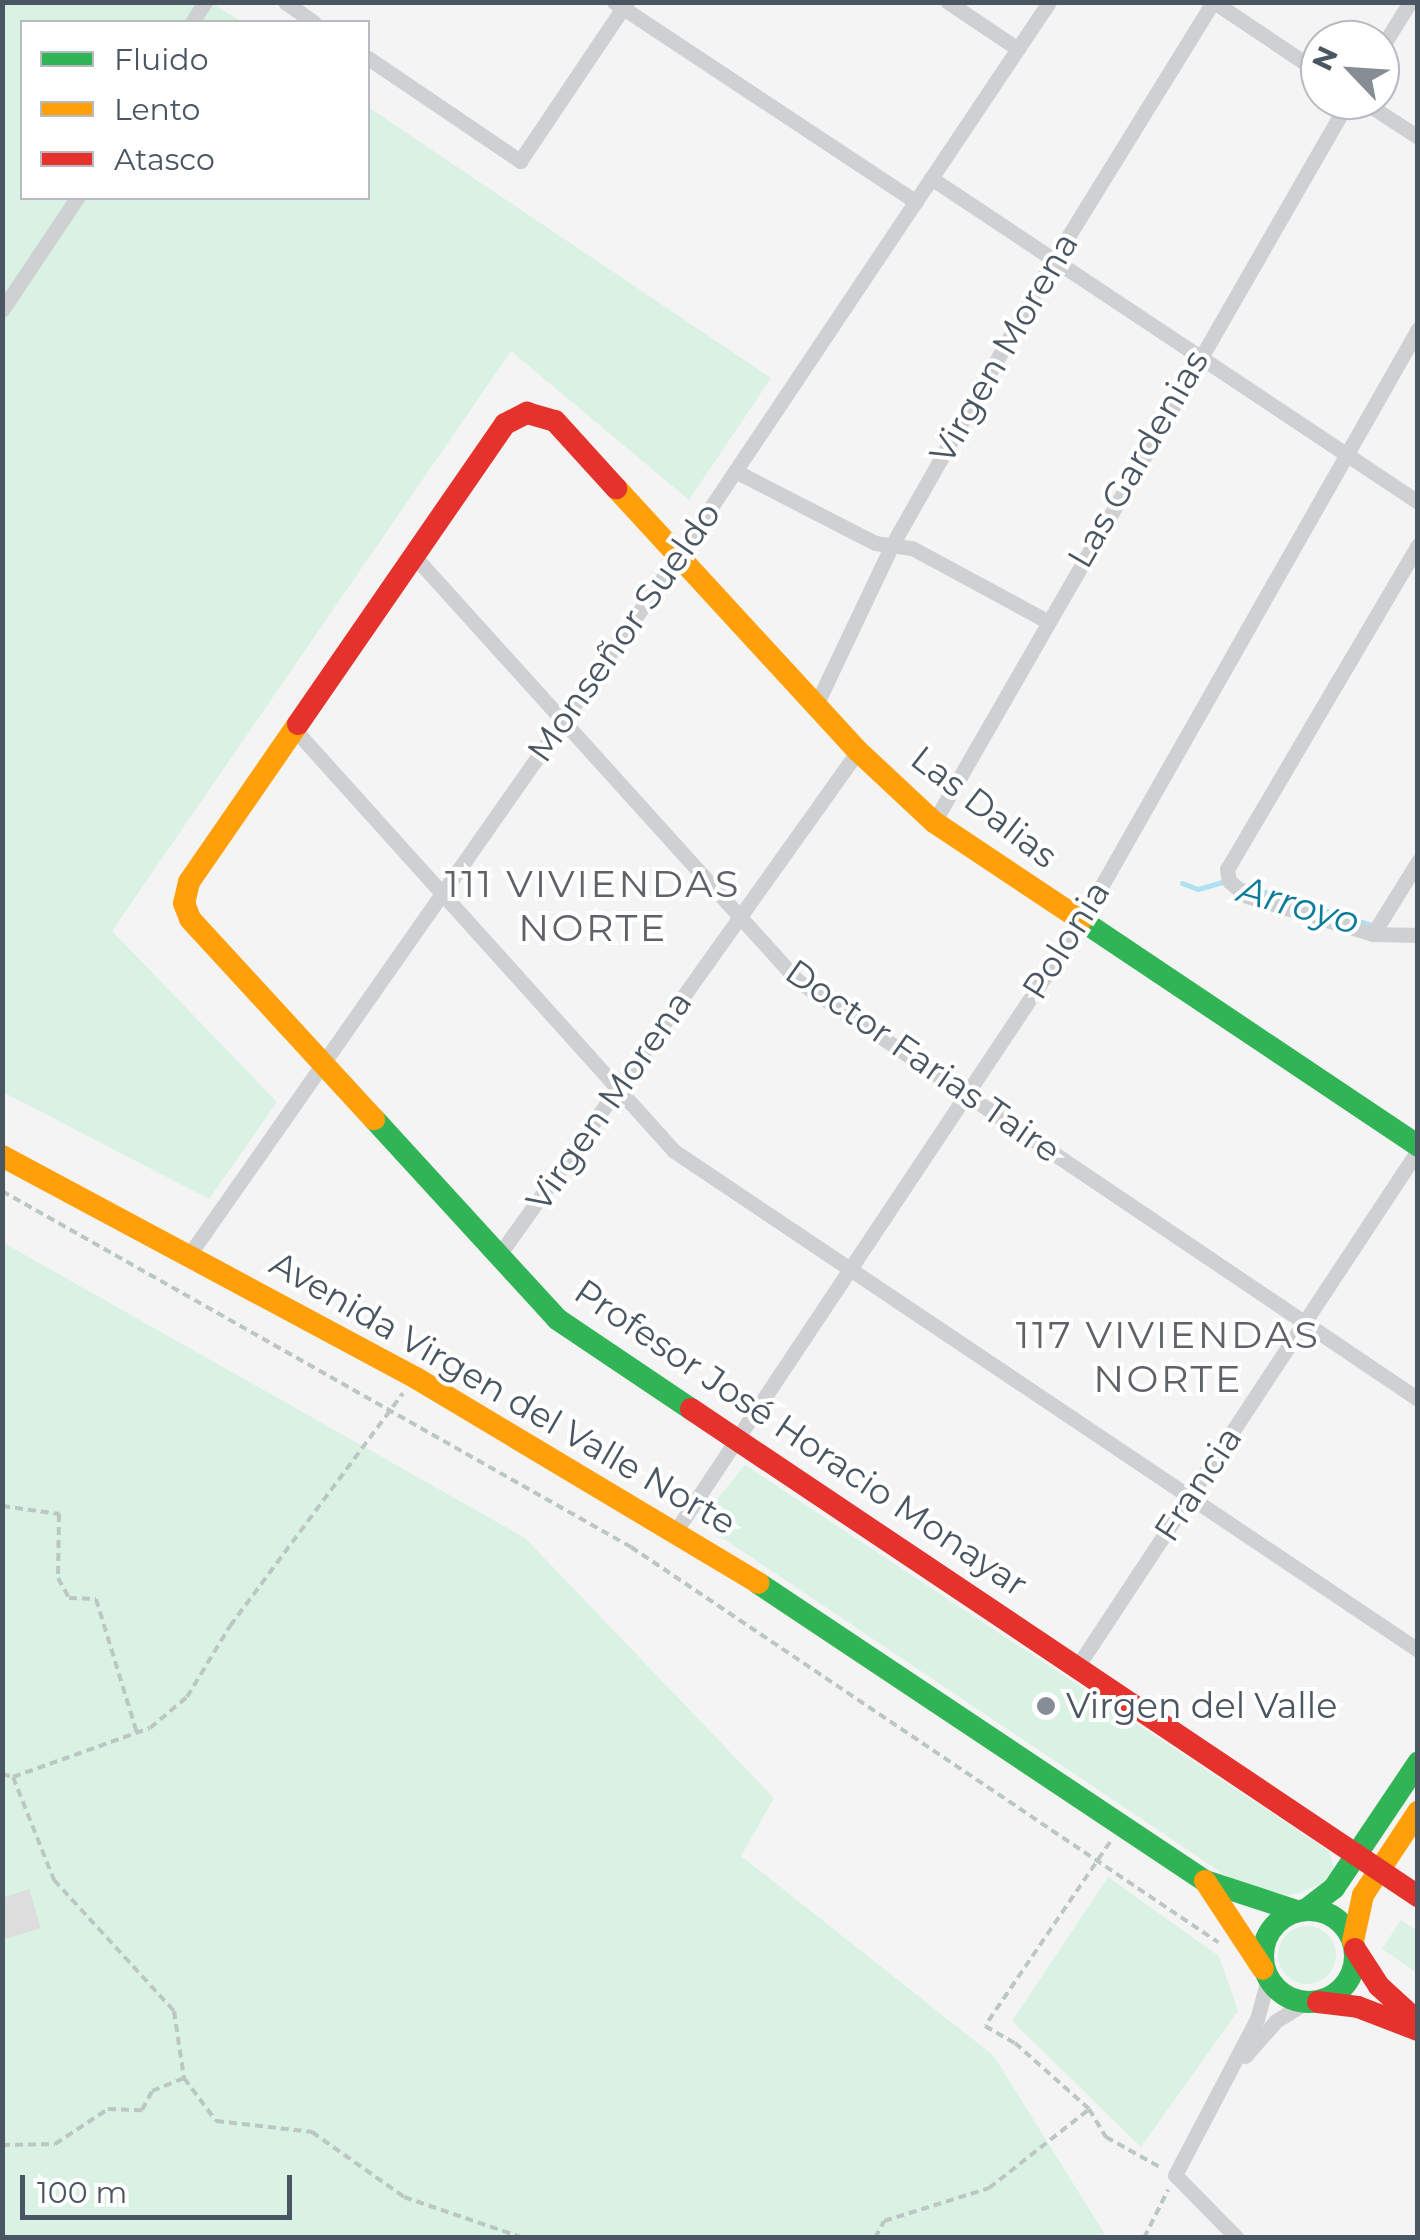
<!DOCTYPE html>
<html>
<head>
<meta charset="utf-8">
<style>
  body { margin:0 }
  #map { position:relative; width:1420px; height:2240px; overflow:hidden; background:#f4f4f4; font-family:Montserrat,sans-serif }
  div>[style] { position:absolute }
  .green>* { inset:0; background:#d9f2e3 }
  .round { border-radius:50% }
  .stream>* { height:5px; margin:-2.5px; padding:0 2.5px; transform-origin:2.5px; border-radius:2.5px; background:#aee2f0 }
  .building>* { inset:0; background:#ddddde }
  .path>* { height:4px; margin-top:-2px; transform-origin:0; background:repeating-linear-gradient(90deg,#bcc7c4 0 8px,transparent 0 13px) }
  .street>* { height:15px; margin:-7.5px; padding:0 7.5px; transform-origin:7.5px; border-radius:7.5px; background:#ced0d2 }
  .fast>* { height:22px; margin:-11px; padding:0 11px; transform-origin:11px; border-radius:11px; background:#30b455 }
  .fast>.ring { margin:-11px; padding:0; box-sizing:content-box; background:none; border:22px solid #30b455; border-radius:50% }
  .slow>* { height:22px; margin:-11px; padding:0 11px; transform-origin:11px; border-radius:11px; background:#ff9f0a }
  .jam>* { height:22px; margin:-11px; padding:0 11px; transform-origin:11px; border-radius:11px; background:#e5322d }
  .dots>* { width:28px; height:28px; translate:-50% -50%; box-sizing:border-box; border:5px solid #fff; border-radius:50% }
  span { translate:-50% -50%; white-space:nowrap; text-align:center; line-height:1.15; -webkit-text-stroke:8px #fff; paint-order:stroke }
  .street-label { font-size:35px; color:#4a5661 }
  .poi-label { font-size:35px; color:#4a5661 }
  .left { translate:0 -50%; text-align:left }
  .neighbourhood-label { font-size:38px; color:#5f6368; letter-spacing:2.5px }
  .water-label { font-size:38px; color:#0c7c9b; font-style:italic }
  .frame { position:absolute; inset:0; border:5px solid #4a5661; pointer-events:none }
  .legend { position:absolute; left:20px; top:20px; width:350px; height:180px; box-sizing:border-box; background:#fff; border:2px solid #b7bbc0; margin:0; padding:12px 18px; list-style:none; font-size:30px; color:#4a5661 }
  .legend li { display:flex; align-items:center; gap:20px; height:50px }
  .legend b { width:50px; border:2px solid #b7bbc0 }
  .north { position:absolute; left:1300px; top:20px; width:100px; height:100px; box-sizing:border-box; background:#fff; border:2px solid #b7bbc0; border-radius:50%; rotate:295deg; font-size:28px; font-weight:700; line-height:40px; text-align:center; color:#4a5661 }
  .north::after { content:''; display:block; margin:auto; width:35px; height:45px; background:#868d94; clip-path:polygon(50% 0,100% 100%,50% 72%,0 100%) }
  .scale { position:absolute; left:20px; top:2175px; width:272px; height:45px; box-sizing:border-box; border:5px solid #4a5661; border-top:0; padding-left:12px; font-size:30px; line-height:35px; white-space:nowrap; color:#4a5661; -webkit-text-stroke:8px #fff; paint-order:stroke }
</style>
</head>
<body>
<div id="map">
  <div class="green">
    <i style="clip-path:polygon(2px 3px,212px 3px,242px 22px,22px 22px,22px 198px,368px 198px,368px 107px,771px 378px,689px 500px,511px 351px,112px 931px,277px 1102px,209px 1199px,3px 1092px)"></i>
    <i style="clip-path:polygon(2px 1242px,525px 1538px,774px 1798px,741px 1856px,994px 2056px,1104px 2233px,1101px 2237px,3px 2237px)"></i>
    <i style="clip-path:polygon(745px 1465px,1329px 1851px,1334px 1868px,1322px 1883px,1300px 1893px,1277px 1897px,1240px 1885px,712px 1531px,711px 1507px)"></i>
    <i style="clip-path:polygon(1108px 1877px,1219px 1956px,1238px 2011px,1141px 2147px,1012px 2021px)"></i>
    <i style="clip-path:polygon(1401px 1920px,1417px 1931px,1417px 1973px,1382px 1949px)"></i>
    <i class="round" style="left:1278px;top:1926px;width:58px;height:58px"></i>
  </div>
  <div class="stream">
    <i style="left:1182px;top:883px;width:17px;rotate:21deg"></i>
    <i style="left:1198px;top:889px;width:29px;rotate:-16deg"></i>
    <i style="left:1242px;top:885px;width:139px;rotate:17.1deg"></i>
  </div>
  <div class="building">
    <i style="clip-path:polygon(29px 1889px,41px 1928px,2px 1940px,2px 1898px)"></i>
  </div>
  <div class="path">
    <i style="left:2px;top:1191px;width:723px;rotate:29.51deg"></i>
    <i style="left:631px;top:1547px;width:708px;rotate:33.94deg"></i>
    <i style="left:2px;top:1506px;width:58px;rotate:8deg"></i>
    <i style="left:59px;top:1514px;width:64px;rotate:90.9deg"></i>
    <i style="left:58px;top:1578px;width:23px;rotate:61deg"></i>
    <i style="left:69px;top:1598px;width:27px;rotate:2deg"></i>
    <i style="left:96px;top:1599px;width:140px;rotate:73deg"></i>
    <i style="left:2px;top:1774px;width:11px;rotate:15deg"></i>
    <i style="left:13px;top:1777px;width:145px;rotate:-19.7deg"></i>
    <i style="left:150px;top:1728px;width:48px;rotate:-40deg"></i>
    <i style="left:187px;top:1697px;width:83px;rotate:-58.8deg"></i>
    <i style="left:230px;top:1626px;width:290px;rotate:-53.4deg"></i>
    <i style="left:13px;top:1777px;width:111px;rotate:68.3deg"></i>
    <i style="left:54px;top:1880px;width:178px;rotate:47.5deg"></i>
    <i style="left:174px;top:2011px;width:68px;rotate:81.5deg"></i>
    <i style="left:184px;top:2078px;width:54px;rotate:53.3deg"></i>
    <i style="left:216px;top:2121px;width:97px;rotate:6.5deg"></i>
    <i style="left:312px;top:2132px;width:113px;rotate:35.2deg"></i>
    <i style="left:404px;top:2197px;width:127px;rotate:18.9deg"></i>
    <i style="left:1110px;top:1842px;width:222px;rotate:124.2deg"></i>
    <i style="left:985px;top:2026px;width:34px;rotate:30deg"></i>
    <i style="left:1015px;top:2043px;width:99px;rotate:41.7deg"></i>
    <i style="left:1089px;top:2109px;width:33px;rotate:59deg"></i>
    <i style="left:1106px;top:2137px;width:62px;rotate:29.1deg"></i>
    <i style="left:2px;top:2145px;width:53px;rotate:-1.1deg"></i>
    <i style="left:55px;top:2144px;width:64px;rotate:-33.4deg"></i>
    <i style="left:108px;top:2109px;width:34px;rotate:2deg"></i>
    <i style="left:142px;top:2110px;width:21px;rotate:-62deg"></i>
    <i style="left:152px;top:2091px;width:35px;rotate:-22deg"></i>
    <i style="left:875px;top:2238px;width:19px;rotate:-62deg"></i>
    <i style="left:884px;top:2221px;width:110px;rotate:-17.4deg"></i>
    <i style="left:989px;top:2188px;width:126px;rotate:-38.2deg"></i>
    <i style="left:1144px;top:2238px;width:54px;rotate:-63.4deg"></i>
  </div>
  <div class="street">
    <i style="left:285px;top:2px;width:35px;rotate:35deg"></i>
    <i style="left:614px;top:2px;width:362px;rotate:33.5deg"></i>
    <i style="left:948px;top:2px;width:84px;rotate:33.9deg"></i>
    <i style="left:1214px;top:2px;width:128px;rotate:33.8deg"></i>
    <i style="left:192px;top:22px;width:24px;rotate:-57deg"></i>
    <i style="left:1380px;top:50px;width:57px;rotate:-58deg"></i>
    <i style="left:368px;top:58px;width:184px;rotate:34.1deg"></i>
    <i style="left:520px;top:161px;width:192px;rotate:-56.1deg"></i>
    <i style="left:1361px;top:100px;width:68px;rotate:33deg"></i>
    <i style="left:931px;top:178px;width:585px;rotate:33.64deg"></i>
    <i style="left:2px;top:310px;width:135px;rotate:-56.2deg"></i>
    <i style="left:735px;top:471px;width:157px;rotate:27.2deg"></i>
    <i style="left:875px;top:543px;width:37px;rotate:8deg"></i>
    <i style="left:912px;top:548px;width:151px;rotate:28.4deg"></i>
    <i style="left:1418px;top:545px;width:376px;rotate:120.5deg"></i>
    <i style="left:1227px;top:869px;width:12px;rotate:81deg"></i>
    <i style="left:1229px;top:881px;width:23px;rotate:40deg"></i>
    <i style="left:1247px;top:896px;width:132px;rotate:16.8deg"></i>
    <i style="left:1373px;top:934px;width:45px;rotate:1.3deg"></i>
    <i style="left:415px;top:557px;width:571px;rotate:47.91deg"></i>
    <i style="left:798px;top:981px;width:748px;rotate:33.99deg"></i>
    <i style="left:816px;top:705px;width:177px;rotate:-64.6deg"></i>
    <i style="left:892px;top:545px;width:326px;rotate:-60.5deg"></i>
    <i style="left:1053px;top:261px;width:304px;rotate:-58.3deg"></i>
    <i style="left:296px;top:731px;width:565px;rotate:48.01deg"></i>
    <i style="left:674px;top:1151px;width:896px;rotate:33.85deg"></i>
    <i style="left:934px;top:822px;width:833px;rotate:-60.11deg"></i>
    <i style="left:1373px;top:934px;width:86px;rotate:-58.3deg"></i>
    <i style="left:189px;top:1255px;width:854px;rotate:-55.01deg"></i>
    <i style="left:679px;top:555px;width:665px;rotate:-56.21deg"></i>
    <i style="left:499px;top:1255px;width:619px;rotate:-54.54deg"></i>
    <i style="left:677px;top:1529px;width:729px;rotate:-56.35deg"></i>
    <i style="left:1081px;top:922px;width:682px;rotate:-60.39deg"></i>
    <i style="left:1077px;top:1667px;width:619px;rotate:-56.59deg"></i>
    <i style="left:1245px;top:2056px;width:47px;rotate:-48.5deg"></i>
    <i style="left:1276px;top:2021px;width:34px;rotate:-32deg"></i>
    <i style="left:1237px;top:2238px;width:88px;rotate:-134.5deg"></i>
    <i style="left:1175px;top:2175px;width:176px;rotate:-62.3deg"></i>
    <i style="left:1257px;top:2019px;width:41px;rotate:-74.6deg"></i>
  </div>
  <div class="fast">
    <i style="left:1081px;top:920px;width:406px;rotate:33.8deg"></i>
    <i style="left:374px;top:1119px;width:271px;rotate:47.5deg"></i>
    <i style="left:557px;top:1319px;width:161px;rotate:33.9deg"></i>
    <i style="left:758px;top:1583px;width:537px;rotate:33.69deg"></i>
    <i style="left:1205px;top:1881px;width:97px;rotate:18.1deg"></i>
    <i style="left:1307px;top:1909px;width:34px;rotate:-38deg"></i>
    <i style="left:1334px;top:1888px;width:151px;rotate:-56.1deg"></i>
    <i class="ring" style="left:1263px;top:1910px;width:70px;height:70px"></i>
  </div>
  <div class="slow">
    <i style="left:616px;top:488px;width:357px;rotate:47.4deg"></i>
    <i style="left:858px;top:751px;width:104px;rotate:43.1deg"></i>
    <i style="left:934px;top:822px;width:177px;rotate:33.7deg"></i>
    <i style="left:298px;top:724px;width:192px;rotate:124.6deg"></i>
    <i style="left:189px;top:882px;width:22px;rotate:103deg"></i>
    <i style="left:184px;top:903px;width:17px;rotate:69deg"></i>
    <i style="left:190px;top:919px;width:272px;rotate:47.4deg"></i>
    <i style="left:2px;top:1156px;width:470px;rotate:28.2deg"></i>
    <i style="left:416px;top:1378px;width:399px;rotate:30.9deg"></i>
    <i style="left:1205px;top:1881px;width:105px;rotate:56.6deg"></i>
    <i style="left:1353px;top:1941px;width:47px;rotate:-77.7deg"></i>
    <i style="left:1363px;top:1895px;width:100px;rotate:-56.5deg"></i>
  </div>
  <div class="jam">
    <i style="left:298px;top:724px;width:364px;rotate:-55.4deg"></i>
    <i style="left:505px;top:424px;width:25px;rotate:-27deg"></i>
    <i style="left:527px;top:413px;width:29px;rotate:16deg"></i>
    <i style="left:555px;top:421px;width:91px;rotate:47.7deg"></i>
    <i style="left:691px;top:1409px;width:875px;rotate:33.82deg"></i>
    <i style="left:1355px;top:1949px;width:44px;rotate:57deg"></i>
    <i style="left:1379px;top:1986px;width:53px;rotate:42.7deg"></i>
    <i style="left:1318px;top:2002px;width:40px;rotate:7.1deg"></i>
    <i style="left:1358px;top:2007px;width:64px;rotate:21deg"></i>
  </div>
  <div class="dots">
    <i style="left:1046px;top:1706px;background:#868d94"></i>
  </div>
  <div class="street-label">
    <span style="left:1004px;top:348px;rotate:-60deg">Virgen Morena</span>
    <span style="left:1138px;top:459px;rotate:-60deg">Las Gardenias</span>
    <span style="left:624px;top:632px;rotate:-55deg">Monseñor Sueldo</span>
    <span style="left:984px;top:807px;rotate:38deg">Las Dalias</span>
    <span style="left:1066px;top:940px;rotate:-58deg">Polonia</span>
    <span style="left:923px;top:1061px;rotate:35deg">Doctor Farias Taire</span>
    <span style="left:609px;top:1101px;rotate:-55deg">Virgen Morena</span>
    <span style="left:503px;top:1393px;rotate:30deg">Avenida Virgen del Valle Norte</span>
    <span style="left:801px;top:1438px;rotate:34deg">Profesor José Horacio Monayar</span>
    <span style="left:1198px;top:1484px;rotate:-57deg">Francia</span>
  </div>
  <div class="poi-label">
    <span class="left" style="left:1066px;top:1706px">Virgen del Valle</span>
  </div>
  <div class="neighbourhood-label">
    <span style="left:593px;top:906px">111 VIVIENDAS<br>NORTE</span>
    <span style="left:1168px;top:1357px">117 VIVIENDAS<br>NORTE</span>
  </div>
  <div class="water-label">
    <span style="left:1299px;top:905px;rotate:16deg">Arroyo</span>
  </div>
  <div class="frame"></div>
  <ul class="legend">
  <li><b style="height:12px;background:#30b455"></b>Fluido</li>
  <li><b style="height:12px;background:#ff9f0a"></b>Lento</li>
  <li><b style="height:12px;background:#e5322d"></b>Atasco</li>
  </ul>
  <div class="north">N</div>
  <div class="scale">100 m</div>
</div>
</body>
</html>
